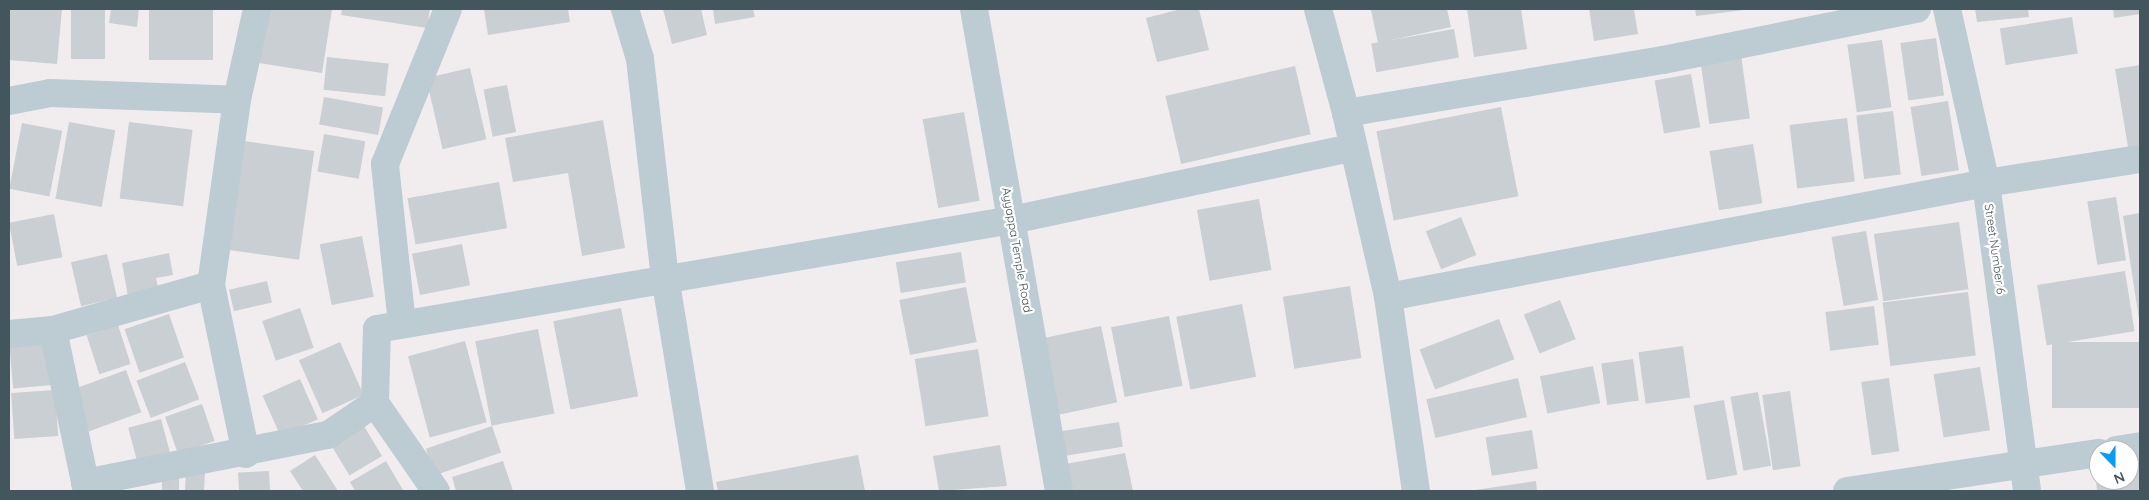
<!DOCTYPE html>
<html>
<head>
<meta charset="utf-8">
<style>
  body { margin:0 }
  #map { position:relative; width:2149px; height:500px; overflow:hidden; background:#f1edee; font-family:Quicksand,sans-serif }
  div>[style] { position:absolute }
  .building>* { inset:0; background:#c9cfd3; transform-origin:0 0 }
  .street>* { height:28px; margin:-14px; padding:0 14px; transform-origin:14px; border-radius:14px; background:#bcccd2 }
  span { translate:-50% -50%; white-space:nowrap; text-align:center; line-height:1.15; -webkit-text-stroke:4.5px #fff; paint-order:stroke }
  .street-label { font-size:12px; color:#44565d }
  .frame { position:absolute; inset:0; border:10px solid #44565d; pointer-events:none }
  .north { position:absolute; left:2089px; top:440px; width:50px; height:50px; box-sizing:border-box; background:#fff; border:1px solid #b4bbbe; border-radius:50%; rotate:158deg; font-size:14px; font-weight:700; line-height:20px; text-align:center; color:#44565d }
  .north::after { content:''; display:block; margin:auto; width:18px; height:22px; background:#069df2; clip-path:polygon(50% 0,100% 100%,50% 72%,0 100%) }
</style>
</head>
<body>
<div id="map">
  <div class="building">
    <i style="clip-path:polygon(9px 9px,62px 9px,57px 64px,9px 60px)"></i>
    <i style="left:71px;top:9px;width:34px;height:50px"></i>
    <i style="clip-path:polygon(111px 9px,139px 9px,137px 27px,109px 23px)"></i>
    <i style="left:149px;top:9px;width:64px;height:51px"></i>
    <i style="clip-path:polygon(267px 9px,332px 9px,322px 73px,259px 63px)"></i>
    <i style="clip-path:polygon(342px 9px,430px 9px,427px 28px,341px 15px)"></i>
    <i style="clip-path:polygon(484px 9px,568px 9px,570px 22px,488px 35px)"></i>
    <i style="clip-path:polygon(663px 9px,701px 9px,707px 35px,672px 44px)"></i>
    <i style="clip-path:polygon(713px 9px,753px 9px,755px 17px,715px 24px)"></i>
    <i style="clip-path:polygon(1181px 9px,1199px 9px,1209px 50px,1157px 62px,1146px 18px)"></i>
    <i style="clip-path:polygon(1376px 9px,1447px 9px,1451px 27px,1378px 43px,1371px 10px)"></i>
    <i style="clip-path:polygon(1467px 9px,1521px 9px,1527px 49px,1474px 57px)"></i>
    <i style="clip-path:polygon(1589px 9px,1634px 9px,1638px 34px,1594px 41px)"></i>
    <i style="clip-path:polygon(1695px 9px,1744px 9px,1744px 10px,1696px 16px)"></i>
    <i style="clip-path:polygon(1975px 9px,2028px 9px,2029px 17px,1977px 22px)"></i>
    <i style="clip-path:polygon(2113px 9px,2140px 9px,2140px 14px,2114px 18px)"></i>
    <i style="left:2072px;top:17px;width:37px;height:73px;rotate:81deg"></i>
    <i style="left:1454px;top:29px;width:29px;height:84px;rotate:80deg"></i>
    <i style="left:1936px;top:38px;width:58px;height:36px;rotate:82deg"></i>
    <i style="left:1882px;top:40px;width:68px;height:35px;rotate:82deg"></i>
    <i style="left:1741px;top:55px;width:64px;height:41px;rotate:82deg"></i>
    <i style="left:327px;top:57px;width:62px;height:33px;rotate:6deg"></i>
    <i style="clip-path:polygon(2140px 65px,2140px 145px,2128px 147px,2115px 69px)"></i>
    <i style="left:1295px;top:66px;width:70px;height:133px;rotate:77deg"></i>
    <i style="left:470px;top:68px;width:73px;height:45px;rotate:77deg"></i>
    <i style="left:1691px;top:74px;width:54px;height:37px;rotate:80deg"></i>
    <i style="left:507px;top:85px;width:48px;height:24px;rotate:79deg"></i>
    <i style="left:324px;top:97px;width:60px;height:28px;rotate:10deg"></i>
    <i style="left:1948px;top:101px;width:70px;height:38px;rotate:81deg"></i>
    <i style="left:1501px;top:107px;width:91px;height:127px;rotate:79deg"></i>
    <i style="left:1893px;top:111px;width:64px;height:37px;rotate:83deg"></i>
    <i style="left:964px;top:112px;width:90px;height:42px;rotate:80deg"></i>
    <i style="left:1847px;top:118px;width:64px;height:58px;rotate:83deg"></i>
    <i style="clip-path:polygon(603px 120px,625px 248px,582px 256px,568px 173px,513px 182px,505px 138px)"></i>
    <i style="left:69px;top:122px;width:47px;height:78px;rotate:10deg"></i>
    <i style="left:129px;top:122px;width:64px;height:77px;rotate:7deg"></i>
    <i style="left:22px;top:123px;width:41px;height:67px;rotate:11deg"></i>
    <i style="left:324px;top:134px;width:42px;height:38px;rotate:10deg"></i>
    <i style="left:244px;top:141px;width:71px;height:110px;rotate:8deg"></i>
    <i style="left:1753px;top:144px;width:60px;height:44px;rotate:81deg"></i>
    <i style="left:499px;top:182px;width:47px;height:93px;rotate:80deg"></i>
    <i style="left:2116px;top:197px;width:64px;height:29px;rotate:81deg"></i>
    <i style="left:1259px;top:199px;width:72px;height:63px;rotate:80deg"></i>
    <i style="clip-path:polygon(2140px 213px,2140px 319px,2139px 319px,2123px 216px)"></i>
    <i style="left:54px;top:214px;width:44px;height:46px;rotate:79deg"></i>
    <i style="left:1461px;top:217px;width:41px;height:38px;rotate:68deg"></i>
    <i style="left:1959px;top:222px;width:68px;height:86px;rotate:82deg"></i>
    <i style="left:1866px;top:231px;width:70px;height:35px;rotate:80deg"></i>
    <i style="left:362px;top:236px;width:62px;height:43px;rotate:79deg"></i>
    <i style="left:462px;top:244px;width:42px;height:51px;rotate:79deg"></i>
    <i style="left:961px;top:252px;width:31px;height:66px;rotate:81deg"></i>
    <i style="clip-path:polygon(169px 253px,173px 275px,156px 278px,160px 296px,129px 302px,122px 263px)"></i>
    <i style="left:107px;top:254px;width:45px;height:37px;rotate:77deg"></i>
    <i style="left:2125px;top:271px;width:61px;height:89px;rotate:81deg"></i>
    <i style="left:267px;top:281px;width:22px;height:39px;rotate:77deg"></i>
    <i style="left:1350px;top:286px;width:73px;height:68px;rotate:81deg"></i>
    <i style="left:966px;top:287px;width:56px;height:68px;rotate:79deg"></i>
    <i style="left:1968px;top:292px;width:64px;height:86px;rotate:83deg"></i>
    <i style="left:1560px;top:300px;width:42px;height:39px;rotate:68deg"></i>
    <i style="left:1242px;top:304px;width:74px;height:67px;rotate:79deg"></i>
    <i style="left:1874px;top:306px;width:39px;height:49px;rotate:83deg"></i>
    <i style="left:300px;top:308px;width:42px;height:40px;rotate:71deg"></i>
    <i style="left:621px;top:308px;width:90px;height:69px;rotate:79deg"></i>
    <i style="left:169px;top:314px;width:46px;height:47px;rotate:71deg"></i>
    <i style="left:1169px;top:316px;width:71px;height:59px;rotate:79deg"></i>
    <i style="left:1499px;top:319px;width:43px;height:85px;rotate:69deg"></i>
    <i style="left:118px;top:325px;width:41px;height:33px;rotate:72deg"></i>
    <i style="left:1101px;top:326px;width:78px;height:63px;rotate:78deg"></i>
    <i style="left:538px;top:329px;width:86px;height:64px;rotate:79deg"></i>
    <i style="left:51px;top:339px;width:46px;height:42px;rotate:85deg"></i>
    <i style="left:465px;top:341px;width:84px;height:59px;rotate:75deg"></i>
    <i style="left:340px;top:342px;width:58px;height:45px;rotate:66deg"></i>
    <i style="left:2140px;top:342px;width:66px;height:88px;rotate:90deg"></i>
    <i style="left:1683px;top:346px;width:52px;height:45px;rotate:82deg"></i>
    <i style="left:978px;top:349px;width:68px;height:64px;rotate:81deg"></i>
    <i style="left:1633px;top:359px;width:42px;height:32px;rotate:82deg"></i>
    <i style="left:185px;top:362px;width:40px;height:52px;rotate:69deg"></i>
    <i style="left:1593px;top:366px;width:38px;height:54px;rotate:79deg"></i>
    <i style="left:1980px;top:367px;width:64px;height:47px;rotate:81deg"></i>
    <i style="left:126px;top:370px;width:45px;height:56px;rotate:70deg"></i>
    <i style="left:1518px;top:378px;width:40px;height:94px;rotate:77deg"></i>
    <i style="left:1889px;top:378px;width:74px;height:28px;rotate:82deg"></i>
    <i style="left:300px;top:379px;width:44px;height:41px;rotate:66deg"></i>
    <i style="left:55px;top:390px;width:46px;height:44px;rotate:86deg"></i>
    <i style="left:1790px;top:391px;width:76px;height:28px;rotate:82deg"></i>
    <i style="left:1758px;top:392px;width:75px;height:28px;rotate:80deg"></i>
    <i style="left:1724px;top:400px;width:76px;height:31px;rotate:80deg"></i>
    <i style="left:202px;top:404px;width:39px;height:39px;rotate:71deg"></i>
    <i style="left:161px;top:419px;width:38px;height:34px;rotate:75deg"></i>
    <i style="left:1119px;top:422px;width:25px;height:68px;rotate:81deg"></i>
    <i style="left:364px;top:426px;width:35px;height:38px;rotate:59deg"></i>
    <i style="left:492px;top:426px;width:28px;height:70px;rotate:71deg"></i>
    <i style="left:1532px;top:430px;width:39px;height:47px;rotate:81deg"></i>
    <i style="clip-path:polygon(1000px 445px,1007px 486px,939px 491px,933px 456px)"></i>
    <i style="clip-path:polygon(1125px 453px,1133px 491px,1060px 491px,1055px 466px)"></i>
    <i style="clip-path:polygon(315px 455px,338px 491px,303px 491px,290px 471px)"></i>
    <i style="clip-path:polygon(858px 455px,865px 491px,718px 491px,716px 482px)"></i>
    <i style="clip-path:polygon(386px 461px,403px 490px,355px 491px,350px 482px)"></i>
    <i style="clip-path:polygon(503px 461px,513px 491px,456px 491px,452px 477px)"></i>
    <i style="clip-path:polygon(2140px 463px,2140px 491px,2097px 491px,2095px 469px,2099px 468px,2099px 480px,2129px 480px,2129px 464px)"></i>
    <i style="left:269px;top:471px;width:20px;height:31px;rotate:87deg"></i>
    <i style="left:186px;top:472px;width:19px;height:19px;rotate:3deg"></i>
    <i style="left:162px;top:476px;width:17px;height:15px"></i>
    <i style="clip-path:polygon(1536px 481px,1537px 491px,1475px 491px,1475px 490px)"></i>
  </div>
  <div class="street">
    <i style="left:625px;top:9px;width:52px;rotate:73.3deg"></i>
    <i style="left:640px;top:59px;width:219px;rotate:83.5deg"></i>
    <i style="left:665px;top:277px;width:217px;rotate:80.7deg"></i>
    <i style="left:974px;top:9px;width:489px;rotate:80deg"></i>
    <i style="left:1318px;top:9px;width:108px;rotate:74.9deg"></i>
    <i style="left:1346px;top:113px;width:321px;rotate:-9.5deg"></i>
    <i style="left:1663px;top:60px;width:259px;rotate:-11.4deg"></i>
    <i style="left:1947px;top:9px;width:178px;rotate:77.4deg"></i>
    <i style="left:1986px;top:183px;width:311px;rotate:82.4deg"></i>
    <i style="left:9px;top:101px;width:42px;rotate:-11deg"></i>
    <i style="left:50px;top:93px;width:187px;rotate:2.1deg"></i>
    <i style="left:1346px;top:113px;width:189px;rotate:77.1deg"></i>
    <i style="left:1388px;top:297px;width:609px;rotate:-10.79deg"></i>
    <i style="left:1986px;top:183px;width:156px;rotate:-8.9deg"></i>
    <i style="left:1388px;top:297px;width:196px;rotate:81.8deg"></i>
    <i style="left:402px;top:324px;width:161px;rotate:-96.1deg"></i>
    <i style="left:385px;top:164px;width:167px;rotate:-67.9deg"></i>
    <i style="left:53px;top:330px;width:165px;rotate:78.1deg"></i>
    <i style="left:9px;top:334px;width:44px;rotate:-5.2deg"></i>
    <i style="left:53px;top:330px;width:164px;rotate:-15.9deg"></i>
    <i style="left:375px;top:403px;width:107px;rotate:55.3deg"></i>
    <i style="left:2116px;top:450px;width:24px;rotate:-9deg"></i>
    <i style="left:246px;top:454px;width:173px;rotate:-101.7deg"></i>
    <i style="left:211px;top:285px;width:187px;rotate:-82deg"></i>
    <i style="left:237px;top:100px;width:93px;rotate:-77.6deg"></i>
    <i style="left:85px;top:483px;width:248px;rotate:-11.2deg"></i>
    <i style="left:328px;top:435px;width:57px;rotate:-34.2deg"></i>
    <i style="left:375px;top:403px;width:74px;rotate:-88.5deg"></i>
    <i style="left:377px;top:329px;width:644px;rotate:-9.74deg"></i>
    <i style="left:1012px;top:220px;width:347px;rotate:-12deg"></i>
    <i style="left:1847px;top:491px;width:255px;rotate:-8.6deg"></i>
  </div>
  <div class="street-label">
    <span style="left:1995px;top:249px;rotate:82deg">Street Number 6</span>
    <span style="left:1017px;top:250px;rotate:80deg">Ayyappa Temple Road</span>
  </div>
  <div class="frame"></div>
  <div class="north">N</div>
</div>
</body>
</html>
